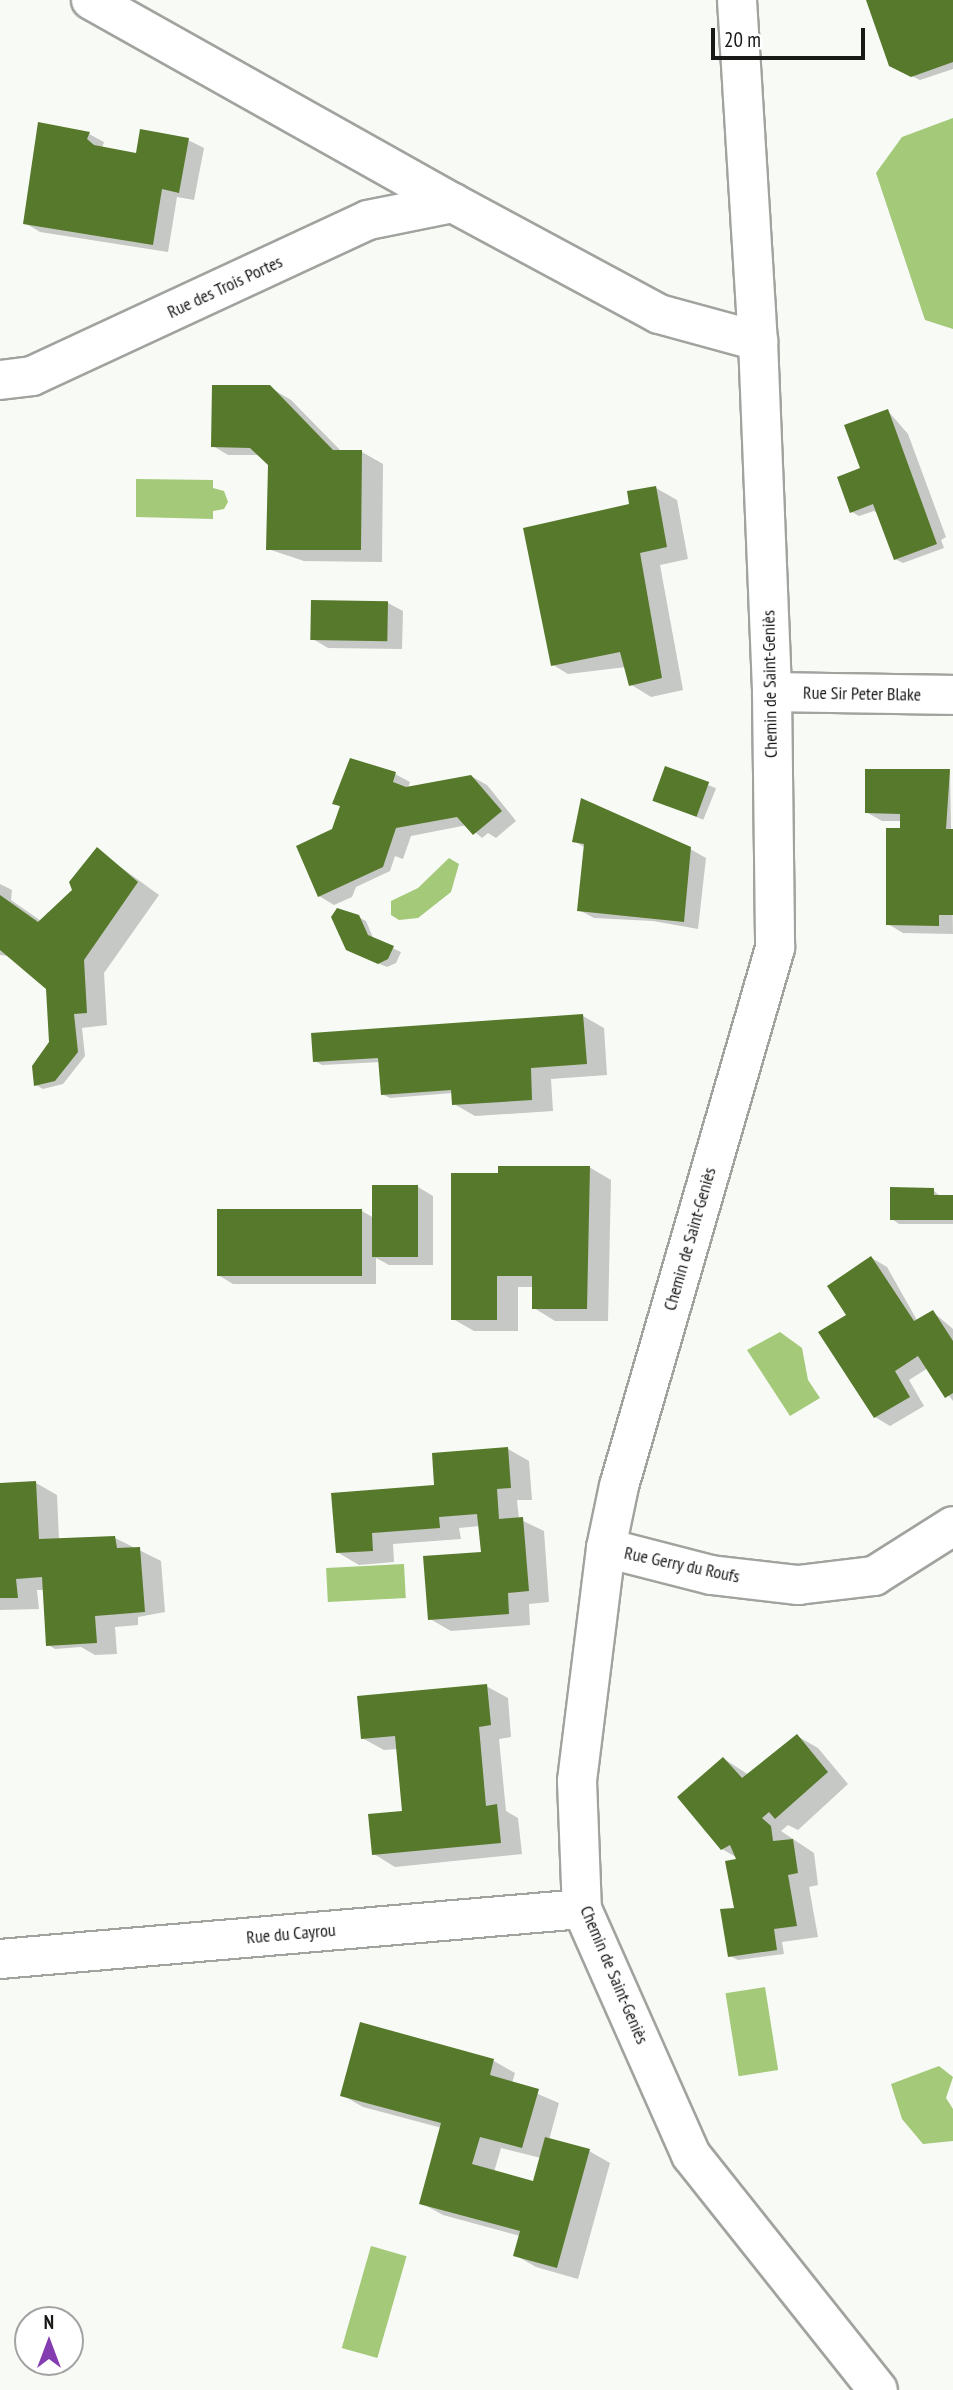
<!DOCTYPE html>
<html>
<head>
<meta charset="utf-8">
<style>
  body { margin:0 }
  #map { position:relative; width:953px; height:2390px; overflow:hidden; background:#f7faf5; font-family:"PT Sans Narrow",sans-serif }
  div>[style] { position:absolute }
  .water>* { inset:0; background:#a3c979; transform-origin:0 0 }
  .shadow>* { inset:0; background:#0003; transform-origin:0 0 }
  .building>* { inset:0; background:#57792b; transform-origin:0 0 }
  .roads { filter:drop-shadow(2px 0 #a1a39f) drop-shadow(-2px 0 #a1a39f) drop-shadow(0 2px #a1a39f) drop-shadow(0 -2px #a1a39f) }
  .minor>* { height:38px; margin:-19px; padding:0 19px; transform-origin:19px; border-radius:19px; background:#fff }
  span { translate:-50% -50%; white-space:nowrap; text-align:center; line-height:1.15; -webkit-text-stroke:5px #fff; paint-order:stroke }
  .street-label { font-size:18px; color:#191a18 }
  .north { position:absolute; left:14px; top:2306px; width:70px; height:70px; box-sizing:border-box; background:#fff; border:2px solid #a3a3a3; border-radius:50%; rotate:0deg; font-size:19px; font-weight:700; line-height:28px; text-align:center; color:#191a18 }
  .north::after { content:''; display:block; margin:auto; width:24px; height:32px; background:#833db0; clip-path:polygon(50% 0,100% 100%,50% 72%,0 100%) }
  .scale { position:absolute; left:711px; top:28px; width:154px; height:32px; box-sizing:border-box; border:4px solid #191a18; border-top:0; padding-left:9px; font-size:21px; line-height:24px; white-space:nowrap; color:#191a18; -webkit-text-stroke:5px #fff; paint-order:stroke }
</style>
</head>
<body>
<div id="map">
  <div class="water">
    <i style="clip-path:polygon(953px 118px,953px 329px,925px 320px,876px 173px,902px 137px)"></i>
    <i style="clip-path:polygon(136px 479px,213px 480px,213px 488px,224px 491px,228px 502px,224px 509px,213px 511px,213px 519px,136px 517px)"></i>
    <i style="clip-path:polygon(449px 858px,459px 864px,451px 892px,418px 918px,399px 920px,391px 915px,391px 901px,418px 888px)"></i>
    <i style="clip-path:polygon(780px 1332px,802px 1348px,808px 1380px,820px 1398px,790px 1416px,747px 1350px)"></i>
    <i style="left:404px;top:1564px;width:34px;height:78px;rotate:87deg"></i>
    <i style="left:765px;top:1987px;width:84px;height:40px;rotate:81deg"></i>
    <i style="clip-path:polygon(939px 2066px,953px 2077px,946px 2098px,953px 2109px,953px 2141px,923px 2144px,902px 2119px,891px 2084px)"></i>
    <i style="left:371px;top:2246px;width:37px;height:106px;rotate:16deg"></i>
  </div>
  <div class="shadow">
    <i style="clip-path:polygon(867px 0,953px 0,953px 69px,920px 80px,899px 70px)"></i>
    <i style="clip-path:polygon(89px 134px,104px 142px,102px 148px,137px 155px,188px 140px,204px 148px,194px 200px,177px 197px,168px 252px,40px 232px,25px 223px)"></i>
    <i style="clip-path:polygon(269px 387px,291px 400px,342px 452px,362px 452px,383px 464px,382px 562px,304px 561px,268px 549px,269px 464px,260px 455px,228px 455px,213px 446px)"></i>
    <i style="clip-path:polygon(888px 411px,908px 434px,946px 537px,941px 540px,944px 548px,903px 563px,895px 559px,879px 514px,874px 511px,859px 516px,852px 512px,862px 469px)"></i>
    <i style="clip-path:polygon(656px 488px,677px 500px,688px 559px,660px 565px,683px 690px,651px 697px,630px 684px,626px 667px,568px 674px,553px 665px)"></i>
    <i style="clip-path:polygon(388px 603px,403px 611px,402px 649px,328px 648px,313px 639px)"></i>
    <i style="left:666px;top:768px;width:54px;height:34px;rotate:22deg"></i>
    <i style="clip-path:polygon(950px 771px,953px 934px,903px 933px,888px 924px,902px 821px,882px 821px,866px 812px)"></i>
    <i style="clip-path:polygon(395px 774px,410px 782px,408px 788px,471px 776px,487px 785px,516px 821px,496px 838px,488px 833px,482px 838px,467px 825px,411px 836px,403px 859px,395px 856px,390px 871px,356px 887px,352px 897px,334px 905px,319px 896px,341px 807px,334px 803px)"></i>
    <i style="clip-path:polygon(574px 841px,690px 849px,706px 858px,698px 929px,653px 921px,594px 918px,579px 910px,586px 848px)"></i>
    <i style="clip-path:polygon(97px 850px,159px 895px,104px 973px,107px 1025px,82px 1028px,85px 1056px,63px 1084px,43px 1089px,36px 1085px,51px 1043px,48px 989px,9px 956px,0 955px,0 884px,12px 890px,11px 900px,41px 921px,48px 912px,60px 919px)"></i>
    <i style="clip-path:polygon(358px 917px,366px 921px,374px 940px,401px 952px,396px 963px,387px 967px,356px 954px)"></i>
    <i style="clip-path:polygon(583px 1016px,604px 1028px,607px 1075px,551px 1079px,553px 1111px,475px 1116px,454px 1104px,453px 1093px,390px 1098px,382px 1094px,381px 1062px,322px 1065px,315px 1061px)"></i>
    <i style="clip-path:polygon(589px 1167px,611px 1180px,608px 1321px,555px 1321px,534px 1308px,534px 1287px,518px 1287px,518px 1331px,474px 1331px,453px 1319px,500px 1174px)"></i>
    <i style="clip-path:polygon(418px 1187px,433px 1196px,433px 1265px,389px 1265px,376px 1258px,376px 1284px,233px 1284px,218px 1275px,362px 1211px,374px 1218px)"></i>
    <i style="clip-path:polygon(933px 1190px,941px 1197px,953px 1197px,953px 1224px,899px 1224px,892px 1219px)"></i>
    <i style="clip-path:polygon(872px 1258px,887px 1267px,918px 1322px,933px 1312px,953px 1329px,953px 1401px,928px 1368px,909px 1380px,924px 1406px,890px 1426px,875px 1417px,847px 1316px)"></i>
    <i style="clip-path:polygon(508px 1449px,529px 1461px,532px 1500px,517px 1500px,519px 1519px,544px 1531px,549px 1602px,529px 1604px,530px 1625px,451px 1631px,430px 1619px,483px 1553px,480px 1526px,459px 1528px,461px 1539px,393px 1544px,394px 1562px,359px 1565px,337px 1552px,436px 1486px)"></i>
    <i style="clip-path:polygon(36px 1483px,57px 1495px,59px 1540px,115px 1538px,161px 1561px,165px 1612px,138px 1617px,138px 1625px,115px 1627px,117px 1654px,95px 1655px,81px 1647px,55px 1649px,48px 1645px,44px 1590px,37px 1590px,39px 1609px,0 1610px,0 1484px)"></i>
    <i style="clip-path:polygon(486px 1686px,508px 1698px,511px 1737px,499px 1739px,506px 1811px,518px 1818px,522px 1854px,395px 1867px,374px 1854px,404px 1812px,398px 1749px,384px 1750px,362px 1738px)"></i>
    <i style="clip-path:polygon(797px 1736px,818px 1748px,848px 1784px,798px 1830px,788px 1825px,781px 1831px,814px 1853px,818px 1885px,809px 1887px,818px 1937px,782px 1942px,784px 1954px,738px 1960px,730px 1956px,741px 1860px,722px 1849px,724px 1759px,749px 1775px)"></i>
    <i style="clip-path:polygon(evenodd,361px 2024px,494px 2061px,515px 2073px,512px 2083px,559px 2103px,549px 2140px,589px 2151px,610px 2163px,578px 2279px,536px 2267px,515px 2255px,520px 2236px,443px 2215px,421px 2203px,442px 2128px,363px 2107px,342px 2095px,361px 2024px,501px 2148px,541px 2158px,534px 2183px,494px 2172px,501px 2148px)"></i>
  </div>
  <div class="building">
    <i style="clip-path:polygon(866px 0,953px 0,953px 62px,911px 77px,889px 66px)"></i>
    <i style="clip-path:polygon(38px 122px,90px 132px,87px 139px,94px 145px,136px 153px,140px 129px,189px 138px,179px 193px,162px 189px,153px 245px,23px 224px)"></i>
    <i style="clip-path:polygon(212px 385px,270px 385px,333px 450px,362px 450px,361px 550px,266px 550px,268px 465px,250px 448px,211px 447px)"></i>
    <i style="clip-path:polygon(888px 409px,937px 544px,894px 560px,873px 504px,850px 513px,837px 477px,860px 468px,844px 425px)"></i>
    <i style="clip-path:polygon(656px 486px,667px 547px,640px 553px,662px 678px,629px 686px,620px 652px,551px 666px,523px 528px,629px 504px,627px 491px)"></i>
    <i style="left:311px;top:600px;width:77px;height:40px;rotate:1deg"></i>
    <i style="clip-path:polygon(350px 758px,396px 772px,393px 782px,406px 787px,471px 775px,502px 811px,473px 835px,457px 817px,396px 828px,383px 867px,318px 897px,296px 846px,332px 829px,340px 806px,332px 804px)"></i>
    <i style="left:665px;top:766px;width:47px;height:37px;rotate:20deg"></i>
    <i style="clip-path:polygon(865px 769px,950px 769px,946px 829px,953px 829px,953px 915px,939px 915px,939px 926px,886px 925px,886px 828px,900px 828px,900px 814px,865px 813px)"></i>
    <i style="clip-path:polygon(581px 798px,691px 847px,684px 922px,577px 911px,584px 844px,572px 842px)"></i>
    <i style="clip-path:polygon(97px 847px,138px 882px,84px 960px,87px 1013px,74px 1014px,78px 1052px,55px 1081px,34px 1086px,32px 1066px,49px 1042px,46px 989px,0 950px,0 895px,38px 922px,72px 890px,69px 882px)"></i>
    <i style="clip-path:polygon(337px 908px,359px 915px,368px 935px,394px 946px,388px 959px,378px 964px,346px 950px,331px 917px)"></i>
    <i style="clip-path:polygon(583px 1014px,587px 1064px,531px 1068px,532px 1100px,452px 1105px,451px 1090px,381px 1095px,378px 1058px,313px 1062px,311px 1033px)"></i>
    <i style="clip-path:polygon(498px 1166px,590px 1166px,587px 1309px,532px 1309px,532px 1276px,497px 1276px,497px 1320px,451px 1320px,451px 1173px,498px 1173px)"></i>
    <i style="left:372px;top:1185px;width:46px;height:72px"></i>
    <i style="clip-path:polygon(890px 1187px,934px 1188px,934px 1195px,953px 1195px,953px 1220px,890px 1220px)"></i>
    <i style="left:217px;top:1209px;width:145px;height:67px"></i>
    <i style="clip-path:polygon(871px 1256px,914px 1321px,933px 1310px,953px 1341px,953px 1393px,945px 1398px,918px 1356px,895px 1371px,910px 1397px,874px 1418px,818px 1332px,846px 1315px,827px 1286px)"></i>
    <i style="clip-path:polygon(508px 1447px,511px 1488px,497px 1489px,499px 1519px,523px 1517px,529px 1591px,508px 1593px,509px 1614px,428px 1620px,423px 1556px,481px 1552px,477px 1514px,439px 1517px,440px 1528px,372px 1533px,373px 1551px,336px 1553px,331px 1493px,434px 1485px,432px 1453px)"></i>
    <i style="clip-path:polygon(36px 1481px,39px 1539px,115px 1536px,117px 1548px,140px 1547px,145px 1612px,95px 1616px,97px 1643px,46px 1646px,42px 1577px,16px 1579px,18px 1598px,0 1598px,0 1483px)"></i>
    <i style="clip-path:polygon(487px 1684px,491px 1725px,479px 1727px,486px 1806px,497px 1804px,501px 1843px,372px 1855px,368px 1814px,402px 1811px,395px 1736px,361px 1739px,357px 1696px)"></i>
    <i style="clip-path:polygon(797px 1734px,828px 1772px,775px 1819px,769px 1812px,762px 1818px,771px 1826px,773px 1841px,793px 1839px,798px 1873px,788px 1875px,797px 1926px,774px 1929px,777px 1950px,728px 1957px,720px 1909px,734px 1908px,725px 1861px,736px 1859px,730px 1845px,721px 1850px,677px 1797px,723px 1757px,742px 1778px)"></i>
    <i style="clip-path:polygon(360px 2022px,494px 2059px,490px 2075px,539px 2089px,522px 2148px,480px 2137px,472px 2164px,533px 2181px,545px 2137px,590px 2149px,557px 2268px,513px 2256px,520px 2231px,419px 2204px,441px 2123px,340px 2096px)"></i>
  </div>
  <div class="roads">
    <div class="minor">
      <i style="left:91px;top:0;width:415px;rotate:29.3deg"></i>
      <i style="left:737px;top:0;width:342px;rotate:86.5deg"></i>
      <i style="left:758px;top:341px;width:351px;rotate:87.7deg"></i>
      <i style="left:772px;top:692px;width:256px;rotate:89.3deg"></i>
      <i style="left:775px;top:948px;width:560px;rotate:106.17deg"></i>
      <i style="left:619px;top:1486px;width:63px;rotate:101.8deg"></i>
      <i style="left:606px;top:1548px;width:235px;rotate:97.1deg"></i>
      <i style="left:577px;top:1781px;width:128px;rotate:87.8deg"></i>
      <i style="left:582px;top:1909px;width:269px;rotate:66.1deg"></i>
      <i style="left:691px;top:2155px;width:300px;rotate:51.5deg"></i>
      <i style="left:0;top:380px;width:32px;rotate:-7deg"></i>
      <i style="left:32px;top:376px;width:370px;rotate:-24.9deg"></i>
      <i style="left:368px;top:220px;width:87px;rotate:-11.3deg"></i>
      <i style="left:453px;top:203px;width:234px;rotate:28.3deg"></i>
      <i style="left:659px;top:314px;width:103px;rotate:15.3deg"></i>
      <i style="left:772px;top:692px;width:181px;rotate:0.9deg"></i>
      <i style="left:606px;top:1548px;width:108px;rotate:14.4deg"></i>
      <i style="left:711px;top:1575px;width:88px;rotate:6.6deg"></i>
      <i style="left:798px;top:1585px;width:77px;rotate:-6.8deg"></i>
      <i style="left:874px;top:1576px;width:93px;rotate:-32.3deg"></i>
      <i style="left:0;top:1959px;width:584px;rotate:-4.91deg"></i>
    </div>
  </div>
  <div class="street-label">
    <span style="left:225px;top:287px;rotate:-25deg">Rue des Trois Portes</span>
    <span style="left:770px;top:684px;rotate:-91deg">Chemin de Saint-Geniès</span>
    <span style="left:862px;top:694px;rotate:1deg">Rue Sir Peter Blake</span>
    <span style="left:690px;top:1239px;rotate:-74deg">Chemin de Saint-Geniès</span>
    <span style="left:682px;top:1565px;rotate:12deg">Rue Gerry du Roufs</span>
    <span style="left:291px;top:1934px;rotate:-5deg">Rue du Cayrou</span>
    <span style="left:614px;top:1975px;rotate:67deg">Chemin de Saint-Geniès</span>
  </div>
  <div class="north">N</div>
  <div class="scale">20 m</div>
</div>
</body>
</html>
